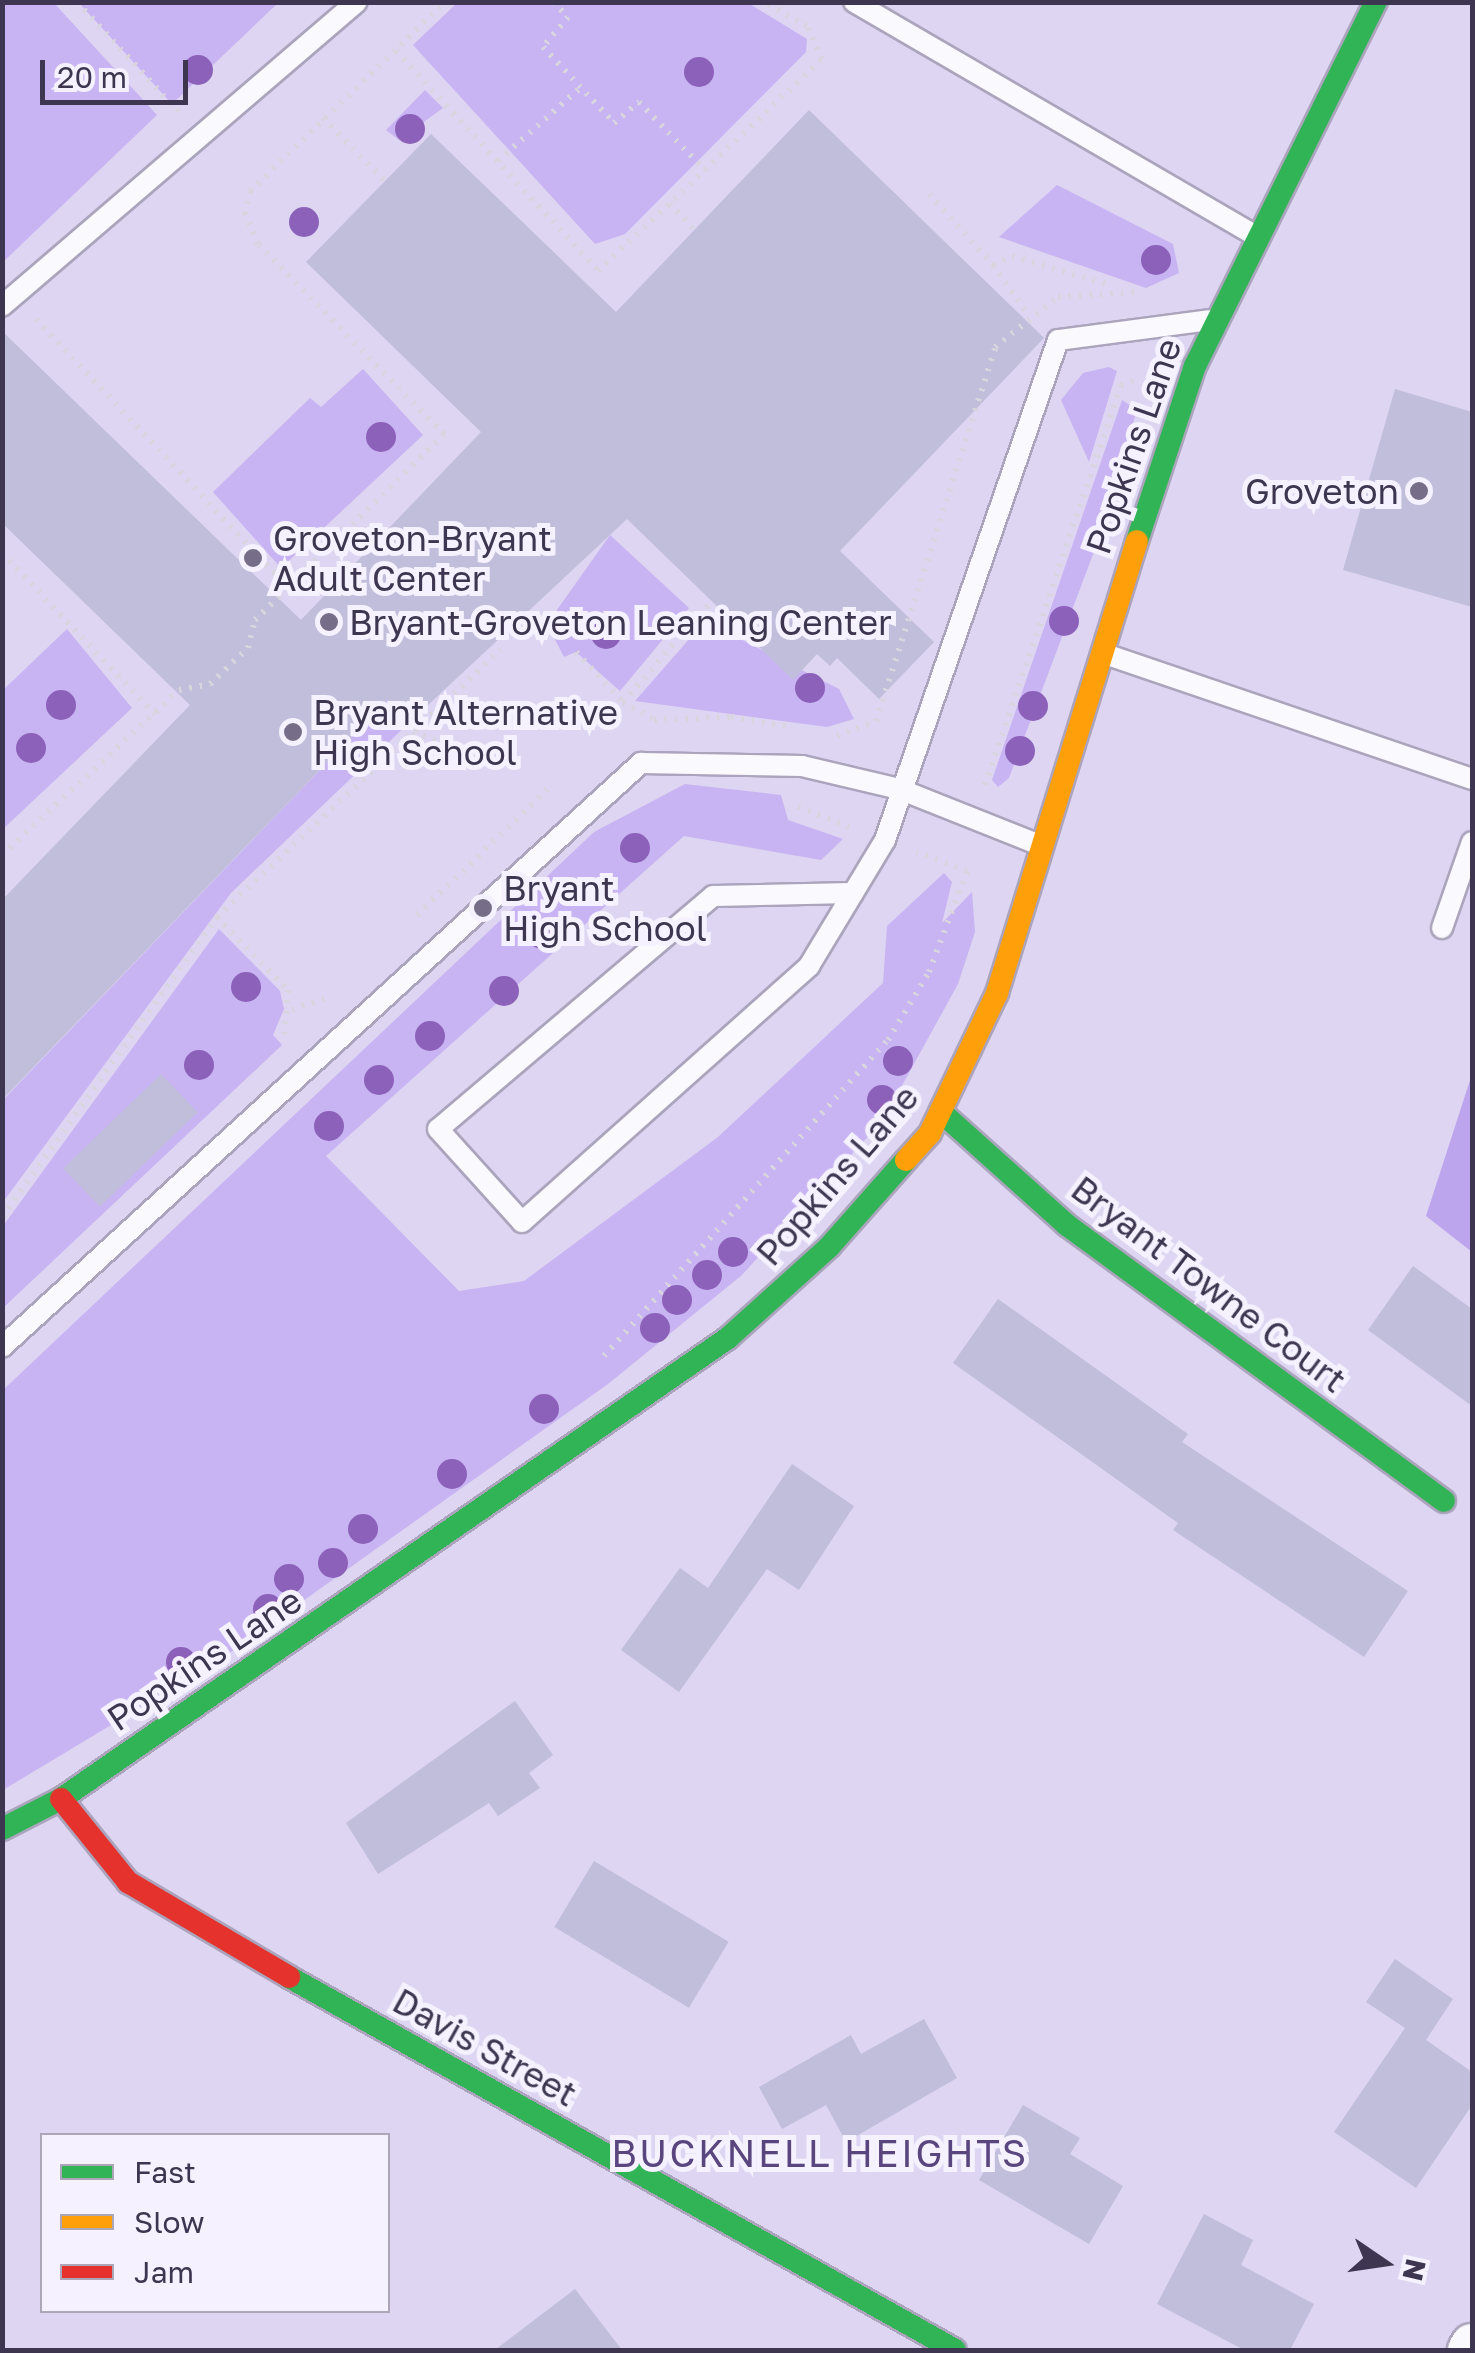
<!DOCTYPE html>
<html>
<head>
<meta charset="utf-8">
<style>
  body { margin:0 }
  #map { position:relative; width:1475px; height:2353px; overflow:hidden; background:#ddd5f1; font-family:"Golos Text",sans-serif }
  div>[style] { position:absolute }
  .green>* { inset:0; background:#c8b3f3 }
  .forest>* { inset:0; background:#bda5ed }
  .building>* { inset:0; background:#c0bedb; transform-origin:0 0 }
  .path>* { height:6px; margin-top:-3px; transform-origin:0; background:repeating-linear-gradient(90deg,#d8d5de 0 2.5px,transparent 0 10.5px) }
  .roads { filter:drop-shadow(2px 0 #aba4bc) drop-shadow(-2px 0 #aba4bc) drop-shadow(0 2px #aba4bc) drop-shadow(0 -2px #aba4bc) }
  .lane>* { height:20px; margin:-10px; padding:0 10px; transform-origin:10px; border-radius:10px; background:#faf9fd }
  .street>* { height:42px; margin:-21px; padding:0 21px; transform-origin:21px; border-radius:21px; background:#faf9fd }
  .fast>* { height:22px; margin:-11px; padding:0 11px; transform-origin:11px; border-radius:11px; background:#30b455 }
  .slow>* { height:22px; margin:-11px; padding:0 11px; transform-origin:11px; border-radius:11px; background:#ff9f0a }
  .jam>* { height:22px; margin:-11px; padding:0 11px; transform-origin:11px; border-radius:11px; background:#e5322d }
  .trees>* { width:30px; height:30px; margin:-15px; border-radius:50%; background:#8c61b9 }
  .dots>* { width:28px; height:28px; translate:-50% -50%; box-sizing:border-box; border:5px solid #f5f1fe; border-radius:50% }
  span { translate:-50% -50%; white-space:nowrap; text-align:center; line-height:1.15; -webkit-text-stroke:10px #f5f1fe; paint-order:stroke }
  .street-label { font-size:35px; color:#3e3650 }
  .poi-label { font-size:35px; color:#3e3650 }
  .right { translate:-100% -50%; text-align:right }
  .left { translate:0 -50%; text-align:left }
  .neighbourhood-label { font-size:38px; color:#59467e; letter-spacing:2.5px }
  .frame { position:absolute; inset:0; border:5px solid #3e3650; pointer-events:none }
  .legend { position:absolute; left:40px; top:2133px; width:350px; height:180px; box-sizing:border-box; background:#f5f1fe; border:2px solid #aca6b8; margin:0; padding:12px 18px; list-style:none; font-size:30px; color:#3e3650 }
  .legend li { display:flex; align-items:center; gap:20px; height:50px }
  .legend b { width:50px; border:2px solid #aca6b8 }
  .north { position:absolute; left:1335px; top:2213px; width:100px; height:100px; -webkit-text-stroke:8px #f5f1fe; paint-order:stroke; rotate:103deg; font-size:28px; font-weight:700; line-height:40px; text-align:center; color:#3e3650 }
  .north::after { content:''; display:block; margin:auto; width:35px; height:45px; background:#3e3650; clip-path:polygon(50% 0,100% 100%,50% 72%,0 100%) }
  .scale { position:absolute; left:40px; top:60px; width:148px; height:45px; box-sizing:border-box; border:5px solid #3e3650; border-top:0; padding-left:12px; font-size:30px; line-height:35px; white-space:nowrap; color:#3e3650; -webkit-text-stroke:8px #f5f1fe; paint-order:stroke }
</style>
</head>
<body>
<div id="map">
  <div class="green">
    <i style="clip-path:polygon(3px 2px,54px 3px,157px 115px,3px 262px)"></i>
    <i style="clip-path:polygon(79px 3px,278px 3px,172px 104px)"></i>
    <i style="clip-path:polygon(457px 3px,748px 3px,807px 39px,806px 52px,625px 234px,595px 244px,413px 45px)"></i>
    <i style="clip-path:polygon(425px 90px,443px 108px,399px 140px,386px 130px)"></i>
    <i style="clip-path:polygon(1057px 185px,1173px 244px,1179px 273px,1146px 288px,999px 237px)"></i>
    <i style="clip-path:polygon(1109px 367px,1117px 371px,1089px 462px,1061px 400px,1083px 373px)"></i>
    <i style="clip-path:polygon(363px 369px,423px 435px,281px 568px,213px 492px,310px 398px,321px 407px)"></i>
    <i style="clip-path:polygon(1122px 400px,1137px 410px,1095px 549px,1009px 778px,998px 787px,992px 780px)"></i>
    <i style="clip-path:polygon(610px 535px,689px 608px,620px 691px,576px 652px,564px 657px,547px 624px)"></i>
    <i style="clip-path:polygon(705px 621px,839px 689px,854px 719px,827px 727px,635px 701px)"></i>
    <i style="clip-path:polygon(67px 629px,132px 708px,3px 829px,3px 690px)"></i>
    <i style="clip-path:polygon(387px 700px,412px 720px,231px 893px,3px 1202px,3px 1100px)"></i>
    <i style="clip-path:polygon(685px 784px,781px 795px,788px 820px,843px 839px,821px 860px,684px 836px,326px 1156px,459px 1291px,524px 1281px,718px 1137px,883px 983px,887px 926px,944px 873px,952px 882px,942px 923px,972px 892px,975px 932px,958px 984px,883px 1120px,742px 1275px,608px 1384px,224px 1657px,3px 1790px,3px 1390px,594px 832px)"></i>
    <i style="clip-path:polygon(219px 929px,280px 991px,284px 1009px,273px 1035px,282px 1045px,3px 1308px,3px 1226px)"></i>
  </div>
  <div class="forest">
    <i style="clip-path:polygon(1472px 1074px,1472px 1252px,1426px 1216px)"></i>
  </div>
  <div class="building">
    <i style="clip-path:polygon(809px 110px,1044px 338px,840px 551px,934px 642px,879px 699px,837px 658px,830px 666px,817px 654px,793px 680px,627px 519px,412px 720px,387px 700px,2px 1100px,2px 900px,190px 705px,2px 523px,2px 331px,301px 620px,481px 432px,306px 262px,431px 134px,616px 312px)"></i>
    <i style="clip-path:polygon(1395px 389px,1472px 412px,1472px 607px,1343px 570px)"></i>
    <i style="left:161px;top:1074px;width:53px;height:136px;rotate:46deg"></i>
    <i style="clip-path:polygon(1413px 1266px,1472px 1309px,1472px 1406px,1368px 1330px)"></i>
    <i style="clip-path:polygon(998px 1299px,1188px 1434px,1182px 1442px,1408px 1591px,1364px 1657px,1173px 1530px,1178px 1523px,953px 1363px)"></i>
    <i style="clip-path:polygon(792px 1464px,854px 1506px,799px 1590px,767px 1569px,679px 1692px,621px 1650px,680px 1568px,708px 1588px)"></i>
    <i style="clip-path:polygon(515px 1701px,553px 1755px,529px 1773px,540px 1788px,498px 1816px,489px 1803px,378px 1874px,346px 1823px)"></i>
    <i style="left:594px;top:1861px;width:157px;height:77px;rotate:31deg"></i>
    <i style="clip-path:polygon(1395px 1959px,1453px 1999px,1426px 2040px,1472px 2072px,1472px 2105px,1416px 2188px,1334px 2132px,1405px 2028px,1366px 2002px)"></i>
    <i style="clip-path:polygon(924px 2019px,957px 2078px,846px 2142px,826px 2105px,782px 2129px,759px 2087px,851px 2035px,861px 2054px)"></i>
    <i style="clip-path:polygon(1023px 2105px,1080px 2138px,1070px 2154px,1123px 2186px,1089px 2244px,979px 2180px)"></i>
    <i style="clip-path:polygon(1204px 2214px,1253px 2240px,1241px 2265px,1314px 2304px,1290px 2350px,1244px 2350px,1157px 2304px)"></i>
    <i style="clip-path:polygon(575px 2289px,622px 2350px,495px 2350px)"></i>
  </div>
  <div class="path">
    <i style="left:77px;top:2px;width:149px;rotate:47.2deg"></i>
    <i style="left:553px;top:2px;width:21px;rotate:45deg"></i>
    <i style="left:568px;top:17px;width:39px;rotate:130deg"></i>
    <i style="left:543px;top:47px;width:104px;rotate:46.9deg"></i>
    <i style="left:614px;top:123px;width:33px;rotate:-40deg"></i>
    <i style="left:639px;top:102px;width:95px;rotate:45.9deg"></i>
    <i style="left:396px;top:51px;width:299px;rotate:47.4deg"></i>
    <i style="left:598px;top:271px;width:308px;rotate:-43.4deg"></i>
    <i style="left:822px;top:59px;width:36px;rotate:-114deg"></i>
    <i style="left:807px;top:26px;width:49px;rotate:-150.8deg"></i>
    <i style="left:323px;top:118px;width:88px;rotate:45.5deg"></i>
    <i style="left:498px;top:161px;width:111px;rotate:-41.7deg"></i>
    <i style="left:929px;top:194px;width:96px;rotate:48deg"></i>
    <i style="left:993px;top:265px;width:21px;rotate:-25deg"></i>
    <i style="left:1012px;top:256px;width:105px;rotate:16.5deg"></i>
    <i style="left:670px;top:203px;width:36px;rotate:48deg"></i>
    <i style="left:993px;top:265px;width:60px;rotate:54.5deg"></i>
    <i style="left:36px;top:319px;width:368px;rotate:46.8deg"></i>
    <i style="left:2px;top:553px;width:222px;rotate:46.5deg"></i>
    <i style="left:576px;top:652px;width:69px;rotate:46.8deg"></i>
    <i style="left:623px;top:702px;width:36px;rotate:30deg"></i>
    <i style="left:654px;top:720px;width:77px;rotate:-2.2deg"></i>
    <i style="left:731px;top:717px;width:61px;rotate:9.5deg"></i>
    <i style="left:623px;top:702px;width:135px;rotate:-48.6deg"></i>
    <i style="left:413px;top:732px;width:75px;rotate:20.4deg"></i>
    <i style="left:837px;top:736px;width:42px;rotate:-21deg"></i>
    <i style="left:876px;top:721px;width:392px;rotate:-72.3deg"></i>
    <i style="left:995px;top:347px;width:80px;rotate:-38.4deg"></i>
    <i style="left:1058px;top:297px;width:80px;rotate:-3.6deg"></i>
    <i style="left:985px;top:785px;width:422px;rotate:-71.2deg"></i>
    <i style="left:1121px;top:385px;width:14px;rotate:-21deg"></i>
    <i style="left:798px;top:807px;width:59px;rotate:20.9deg"></i>
    <i style="left:2px;top:855px;width:242px;rotate:-43deg"></i>
    <i style="left:179px;top:690px;width:32px;rotate:-11deg"></i>
    <i style="left:210px;top:684px;width:52px;rotate:-43.5deg"></i>
    <i style="left:248px;top:648px;width:29px;rotate:-76deg"></i>
    <i style="left:255px;top:620px;width:265px;rotate:-44.5deg"></i>
    <i style="left:444px;top:434px;width:266px;rotate:-134.4deg"></i>
    <i style="left:258px;top:244px;width:33px;rotate:-113deg"></i>
    <i style="left:245px;top:214px;width:24px;rotate:-78deg"></i>
    <i style="left:250px;top:191px;width:272px;rotate:-44.1deg"></i>
    <i style="left:417px;top:915px;width:189px;rotate:-43.9deg"></i>
    <i style="left:217px;top:917px;width:390px;rotate:-43.3deg"></i>
    <i style="left:292px;top:1010px;width:37px;rotate:-19deg"></i>
    <i style="left:2px;top:1217px;width:369px;rotate:-54.4deg"></i>
    <i style="left:217px;top:917px;width:102px;rotate:45.8deg"></i>
    <i style="left:288px;top:990px;width:47px;rotate:94.9deg"></i>
    <i style="left:604px;top:1356px;width:425px;rotate:-48.1deg"></i>
    <i style="left:888px;top:1040px;width:79px;rotate:-58.9deg"></i>
    <i style="left:929px;top:972px;width:108px;rotate:-69.4deg"></i>
    <i style="left:967px;top:871px;width:54px;rotate:-159.6deg"></i>
  </div>
  <div class="roads">
    <div class="lane">
      <i style="left:854px;top:2px;width:464px;rotate:30.2deg"></i>
      <i style="left:2px;top:306px;width:467px;rotate:-40.6deg"></i>
      <i style="left:1102px;top:653px;width:391px;rotate:18.8deg"></i>
      <i style="left:853px;top:893px;width:140px;rotate:178.8deg"></i>
      <i style="left:713px;top:896px;width:360px;rotate:139.7deg"></i>
      <i style="left:438px;top:1129px;width:125px;rotate:47.9deg"></i>
      <i style="left:522px;top:1222px;width:385px;rotate:-41.7deg"></i>
      <i style="left:809px;top:966px;width:147px;rotate:-58.9deg"></i>
      <i style="left:885px;top:840px;width:529px;rotate:-70.91deg"></i>
      <i style="left:1058px;top:340px;width:152px;rotate:-7.5deg"></i>
      <i style="left:1442px;top:928px;width:91px;rotate:-70.8deg"></i>
      <i style="left:2px;top:1347px;width:866px;rotate:-42.43deg"></i>
      <i style="left:641px;top:763px;width:161px;rotate:1.1deg"></i>
      <i style="left:802px;top:766px;width:100px;rotate:13.3deg"></i>
      <i style="left:899px;top:789px;width:149px;rotate:21.7deg"></i>
    </div>
    <div class="street">
      <i style="left:1469px;top:2350px;width:6px;rotate:-59deg"></i>
    </div>
    <div class="fast">
      <i style="left:1137px;top:541px;width:184px;rotate:-71.7deg"></i>
      <i style="left:1195px;top:366px;width:407px;rotate:-63.6deg"></i>
      <i style="left:942px;top:1113px;width:168px;rotate:41.9deg"></i>
      <i style="left:1067px;top:1225px;width:467px;rotate:36.2deg"></i>
      <i style="left:2px;top:1829px;width:66px;rotate:-27deg"></i>
      <i style="left:61px;top:1799px;width:811px;rotate:-34.65deg"></i>
      <i style="left:728px;top:1338px;width:136px;rotate:-42deg"></i>
      <i style="left:829px;top:1247px;width:116px;rotate:-48.5deg"></i>
      <i style="left:289px;top:1977px;width:763px;rotate:29.25deg"></i>
    </div>
    <div class="slow">
      <i style="left:906px;top:1160px;width:36px;rotate:-48deg"></i>
      <i style="left:930px;top:1133px;width:155px;rotate:-64.4deg"></i>
      <i style="left:997px;top:993px;width:473px;rotate:-72.8deg"></i>
    </div>
    <div class="jam">
      <i style="left:61px;top:1799px;width:107px;rotate:51.1deg"></i>
      <i style="left:128px;top:1882px;width:187px;rotate:30.5deg"></i>
    </div>
  </div>
  <div class="trees">
    <i style="left:198px;top:70px"></i>
    <i style="left:699px;top:72px"></i>
    <i style="left:410px;top:129px"></i>
    <i style="left:304px;top:222px"></i>
    <i style="left:1156px;top:260px"></i>
    <i style="left:381px;top:437px"></i>
    <i style="left:1064px;top:621px"></i>
    <i style="left:606px;top:634px"></i>
    <i style="left:810px;top:688px"></i>
    <i style="left:61px;top:705px"></i>
    <i style="left:1033px;top:706px"></i>
    <i style="left:31px;top:748px"></i>
    <i style="left:1020px;top:751px"></i>
    <i style="left:635px;top:848px"></i>
    <i style="left:542px;top:934px"></i>
    <i style="left:246px;top:987px"></i>
    <i style="left:504px;top:991px"></i>
    <i style="left:430px;top:1036px"></i>
    <i style="left:898px;top:1061px"></i>
    <i style="left:199px;top:1065px"></i>
    <i style="left:379px;top:1080px"></i>
    <i style="left:882px;top:1100px"></i>
    <i style="left:329px;top:1126px"></i>
    <i style="left:733px;top:1252px"></i>
    <i style="left:707px;top:1275px"></i>
    <i style="left:677px;top:1300px"></i>
    <i style="left:655px;top:1328px"></i>
    <i style="left:544px;top:1409px"></i>
    <i style="left:452px;top:1474px"></i>
    <i style="left:363px;top:1529px"></i>
    <i style="left:333px;top:1563px"></i>
    <i style="left:289px;top:1579px"></i>
    <i style="left:268px;top:1609px"></i>
    <i style="left:181px;top:1662px"></i>
  </div>
  <div class="dots">
    <i style="left:1419px;top:491px;background:#766e88"></i>
    <i style="left:253px;top:558px;background:#766e88"></i>
    <i style="left:329px;top:622px;background:#766e88"></i>
    <i style="left:293px;top:732px;background:#766e88"></i>
    <i style="left:483px;top:908px;background:#766e88"></i>
  </div>
  <div class="street-label">
    <span style="left:1133px;top:446px;rotate:-71deg">Popkins Lane</span>
    <span style="left:837px;top:1175px;rotate:-49deg">Popkins Lane</span>
    <span style="left:1209px;top:1284px;rotate:37deg">Bryant Towne Court</span>
    <span style="left:204px;top:1659px;rotate:-34deg">Popkins Lane</span>
    <span style="left:485px;top:2047px;rotate:29deg">Davis Street</span>
  </div>
  <div class="poi-label">
    <span class="right" style="left:1399px;top:491px">Groveton</span>
    <span class="left" style="left:273px;top:558px">Groveton-Bryant<br>Adult Center</span>
    <span class="left" style="left:349px;top:622px">Bryant-Groveton Leaning Center</span>
    <span class="left" style="left:313px;top:732px">Bryant Alternative<br>High School</span>
    <span class="left" style="left:503px;top:908px">Bryant<br>High School</span>
  </div>
  <div class="neighbourhood-label">
    <span style="left:820px;top:2153px">BUCKNELL HEIGHTS</span>
  </div>
  <div class="frame"></div>
  <ul class="legend">
  <li><b style="height:12px;background:#30b455"></b>Fast</li>
  <li><b style="height:12px;background:#ff9f0a"></b>Slow</li>
  <li><b style="height:12px;background:#e5322d"></b>Jam</li>
  </ul>
  <div class="north">N</div>
  <div class="scale">20 m</div>
</div>
</body>
</html>
